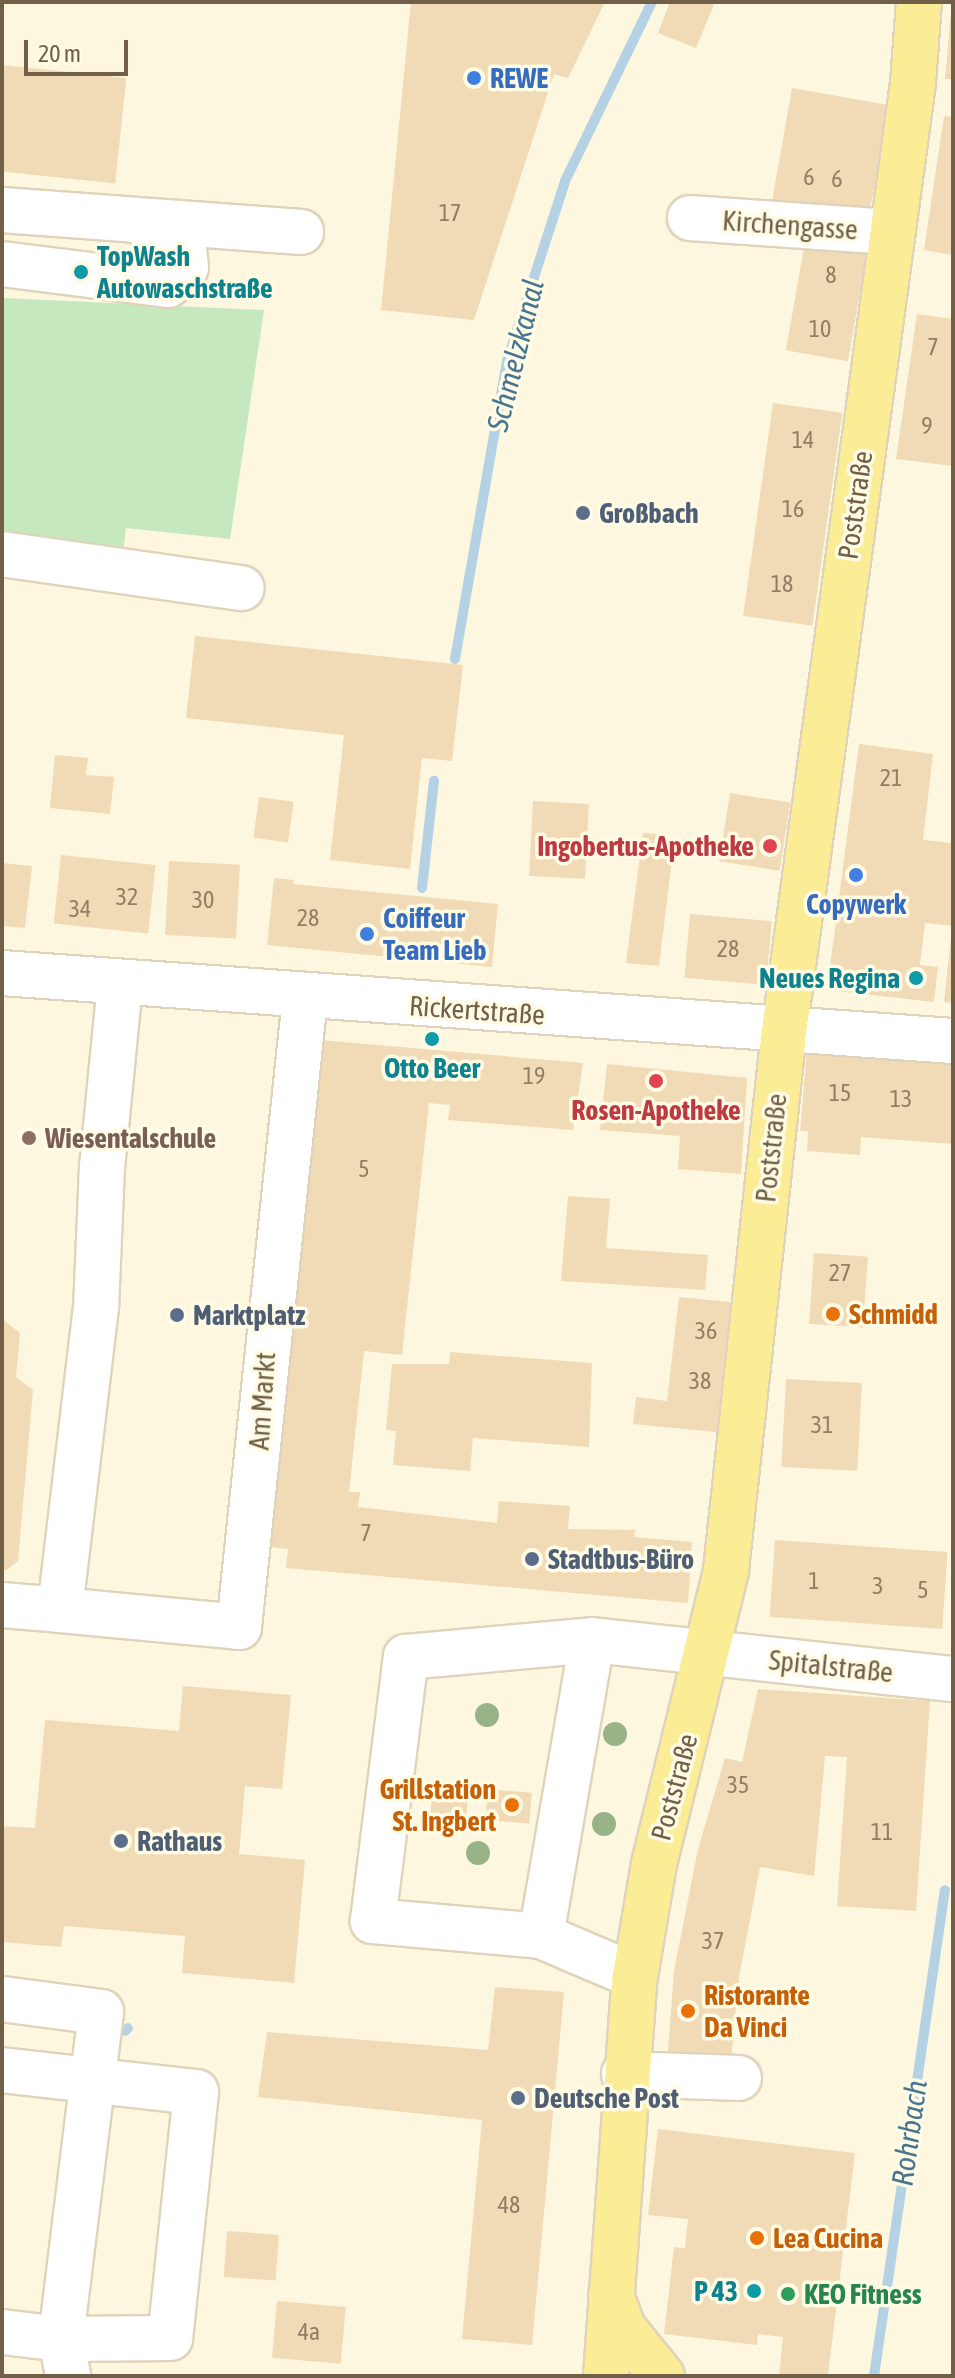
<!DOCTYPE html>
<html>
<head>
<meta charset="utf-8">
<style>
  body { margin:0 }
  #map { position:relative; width:955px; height:2378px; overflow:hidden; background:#fcf7de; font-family:"Asap Condensed",sans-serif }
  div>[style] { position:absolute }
  .green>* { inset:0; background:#c5e8be }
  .stream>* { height:10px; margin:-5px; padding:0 5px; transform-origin:5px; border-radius:5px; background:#b4d2e4 }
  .building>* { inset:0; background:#f1dbb6; transform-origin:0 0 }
  .roads { filter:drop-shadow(2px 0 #dfd4bb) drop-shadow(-2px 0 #dfd4bb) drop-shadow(0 2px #dfd4bb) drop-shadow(0 -2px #dfd4bb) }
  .minor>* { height:44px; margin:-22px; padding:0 22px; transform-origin:22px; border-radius:22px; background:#fff }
  .major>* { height:44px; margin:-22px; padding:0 22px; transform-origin:22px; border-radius:22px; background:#fbec96 }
  .trees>* { width:24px; height:24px; margin:-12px; border-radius:50%; background:#98b388 }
  .dots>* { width:22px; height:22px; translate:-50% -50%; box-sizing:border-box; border:4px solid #fffbe4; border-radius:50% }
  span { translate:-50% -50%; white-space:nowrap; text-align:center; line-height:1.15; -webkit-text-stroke:7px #fffbe4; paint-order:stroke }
  .number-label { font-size:24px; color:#917e63 }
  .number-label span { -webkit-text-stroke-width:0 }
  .shop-label { font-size:28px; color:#366cbe; font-weight:700 }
  .left { translate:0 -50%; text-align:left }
  .street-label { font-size:28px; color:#715f47 }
  .culture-label { font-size:28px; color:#0d838f; font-weight:700 }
  .right { translate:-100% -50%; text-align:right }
  .service-label { font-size:28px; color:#4e5e75; font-weight:700 }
  .health-label { font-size:28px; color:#be3a42; font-weight:700 }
  .education-label { font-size:28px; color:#785e54; font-weight:700 }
  .food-label { font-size:28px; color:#c56008; font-weight:700 }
  .leisure-label { font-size:28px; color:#27864d; font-weight:700 }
  .water-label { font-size:30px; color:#477592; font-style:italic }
  .frame { position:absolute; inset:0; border:4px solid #715f47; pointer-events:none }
  .scale { position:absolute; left:24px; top:40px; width:104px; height:36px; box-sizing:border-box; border:4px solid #715f47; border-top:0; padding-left:10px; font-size:24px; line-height:28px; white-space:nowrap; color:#715f47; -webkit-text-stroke:6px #fffbe4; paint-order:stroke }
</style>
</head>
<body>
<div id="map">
  <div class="green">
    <i style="clip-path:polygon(2px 298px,264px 310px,230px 539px,126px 528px,123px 553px,2px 539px)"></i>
  </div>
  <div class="stream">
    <i style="left:455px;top:659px;width:303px;rotate:-80.1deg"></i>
    <i style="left:507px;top:361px;width:189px;rotate:-72.1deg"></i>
    <i style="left:565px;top:181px;width:199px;rotate:-64.1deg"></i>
    <i style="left:422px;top:888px;width:108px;rotate:-83.6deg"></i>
    <i style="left:125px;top:2031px;width:4px;rotate:-45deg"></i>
    <i style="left:874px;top:2376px;width:491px;rotate:-81.7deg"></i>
  </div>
  <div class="building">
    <i style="clip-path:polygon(411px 2px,605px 2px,568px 78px,554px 74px,474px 320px,381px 310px)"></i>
    <i style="clip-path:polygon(670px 2px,715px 2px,696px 48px,658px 33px)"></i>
    <i style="clip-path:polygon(951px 11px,953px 11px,953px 79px,945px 79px)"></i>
    <i style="left:2px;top:65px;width:125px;height:106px;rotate:6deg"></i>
    <i style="left:792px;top:88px;width:98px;height:118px;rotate:10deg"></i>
    <i style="clip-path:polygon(944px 116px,953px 117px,953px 255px,924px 250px)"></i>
    <i style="left:805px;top:242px;width:63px;height:110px;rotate:10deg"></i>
    <i style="clip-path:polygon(917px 314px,953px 319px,953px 466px,896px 459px)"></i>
    <i style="left:773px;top:403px;width:70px;height:215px;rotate:8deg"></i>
    <i style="clip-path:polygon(195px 636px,463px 665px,452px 761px,422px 758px,410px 869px,330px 860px,344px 735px,186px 718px)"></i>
    <i style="clip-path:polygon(859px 744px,933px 754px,923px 840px,953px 843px,953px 926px,925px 923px,920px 965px,938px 967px,934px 1002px,827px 990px)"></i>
    <i style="clip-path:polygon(55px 755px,88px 758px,86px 775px,114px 777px,110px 814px,50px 808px)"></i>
    <i style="left:730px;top:793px;width:61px;height:69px;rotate:9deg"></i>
    <i style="left:259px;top:797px;width:35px;height:41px;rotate:8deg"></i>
    <i style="left:533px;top:801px;width:56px;height:75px;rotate:3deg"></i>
    <i style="clip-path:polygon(643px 833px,667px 835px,666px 850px,673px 851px,659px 966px,626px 963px)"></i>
    <i style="left:61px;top:855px;width:95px;height:69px;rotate:6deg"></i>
    <i style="left:169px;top:861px;width:71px;height:74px;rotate:3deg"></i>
    <i style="clip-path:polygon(2px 863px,32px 866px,25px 928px,2px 926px)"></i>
    <i style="clip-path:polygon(274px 878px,294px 880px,293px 884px,498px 904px,492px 967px,267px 945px)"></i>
    <i style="left:690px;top:914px;width:82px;height:64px;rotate:5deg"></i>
    <i style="clip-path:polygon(951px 937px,953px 938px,953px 1003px,944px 1002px)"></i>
    <i style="clip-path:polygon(320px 1040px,583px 1063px,573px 1130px,448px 1120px,450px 1105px,429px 1103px,402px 1355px,364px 1351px,349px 1492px,360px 1492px,358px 1507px,497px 1523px,499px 1501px,570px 1506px,568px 1529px,635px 1530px,634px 1537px,692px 1542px,688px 1603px,286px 1568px,288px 1549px,269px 1547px)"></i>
    <i style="clip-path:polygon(807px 1050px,953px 1062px,953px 1144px,861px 1137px,860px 1155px,807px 1151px,808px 1131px,800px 1131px)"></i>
    <i style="clip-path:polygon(607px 1064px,747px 1078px,741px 1174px,678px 1169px,680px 1136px,600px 1130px)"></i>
    <i style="clip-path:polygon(568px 1196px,610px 1199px,606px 1248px,708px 1255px,705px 1290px,561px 1281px)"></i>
    <i style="left:814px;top:1253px;width:54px;height:71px;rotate:4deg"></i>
    <i style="clip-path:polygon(679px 1297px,740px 1303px,725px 1433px,633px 1424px,636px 1397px,667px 1401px)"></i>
    <i style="clip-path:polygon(2px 1319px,20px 1333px,16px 1377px,33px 1390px,18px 1561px,7px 1570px,2px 1570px)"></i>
    <i style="clip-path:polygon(450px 1352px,592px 1363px,589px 1447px,473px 1438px,470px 1471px,393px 1465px,396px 1431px,386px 1430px,392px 1364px,449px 1364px)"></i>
    <i style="left:786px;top:1379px;width:76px;height:88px;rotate:3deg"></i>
    <i style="left:775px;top:1540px;width:173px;height:77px;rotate:4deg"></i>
    <i style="clip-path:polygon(183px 1686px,291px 1695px,282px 1789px,245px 1786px,239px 1854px,305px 1860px,294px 1983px,182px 1973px,185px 1936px,64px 1926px,61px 1947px,2px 1942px,2px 1826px,35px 1828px,45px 1720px,179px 1731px)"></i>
    <i style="clip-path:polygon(758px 1689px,930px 1701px,916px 1911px,837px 1906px,847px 1757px,825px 1756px,814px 1876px,760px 1867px,739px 1977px,731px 2059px,668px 2051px,674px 1971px,698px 1849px,725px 1758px,742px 1762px)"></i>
    <i style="left:432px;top:1787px;width:36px;height:31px;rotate:3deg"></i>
    <i style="left:488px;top:1789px;width:44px;height:31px;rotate:5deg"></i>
    <i style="clip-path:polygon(495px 1987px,564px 1992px,532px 2345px,462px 2339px,482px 2120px,258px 2097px,267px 2032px,488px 2050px)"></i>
    <i style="clip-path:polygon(658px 2129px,855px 2153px,828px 2376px,779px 2376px,783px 2337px,758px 2334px,757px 2345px,664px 2334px,674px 2247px,685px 2248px,688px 2219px,648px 2215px)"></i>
    <i style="left:227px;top:2231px;width:52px;height:46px;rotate:4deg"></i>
    <i style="left:277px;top:2301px;width:69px;height:57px;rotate:5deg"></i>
  </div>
  <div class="roads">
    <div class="minor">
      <i style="left:2px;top:210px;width:300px;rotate:4.2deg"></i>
      <i style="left:690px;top:218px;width:200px;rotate:4deg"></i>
      <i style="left:2px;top:264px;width:167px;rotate:7.2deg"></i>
      <i style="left:168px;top:285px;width:25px;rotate:-45deg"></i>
      <i style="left:186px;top:267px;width:25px;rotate:-97deg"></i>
      <i style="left:183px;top:242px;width:47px;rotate:-155.1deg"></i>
      <i style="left:2px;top:554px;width:242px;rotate:8.1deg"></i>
      <i style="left:2px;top:973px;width:953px;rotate:4.09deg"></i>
      <i style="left:120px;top:984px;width:183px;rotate:95.6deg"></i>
      <i style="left:102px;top:1166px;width:141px;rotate:92.4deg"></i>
      <i style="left:96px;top:1307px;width:305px;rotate:96.8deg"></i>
      <i style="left:60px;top:1610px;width:180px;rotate:5.4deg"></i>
      <i style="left:239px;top:1627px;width:632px;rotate:-84.01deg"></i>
      <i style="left:2px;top:1605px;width:58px;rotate:4.9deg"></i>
      <i style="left:541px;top:1936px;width:300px;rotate:-80.2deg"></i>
      <i style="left:635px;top:1976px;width:102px;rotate:-156.9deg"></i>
      <i style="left:541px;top:1936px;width:169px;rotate:-174.9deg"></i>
      <i style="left:373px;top:1921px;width:266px;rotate:-82.9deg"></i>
      <i style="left:406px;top:1657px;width:187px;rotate:-5.2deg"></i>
      <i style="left:592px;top:1640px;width:363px;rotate:6.2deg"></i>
      <i style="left:2px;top:1999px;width:100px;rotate:7.5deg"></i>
      <i style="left:101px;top:2012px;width:329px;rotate:97deg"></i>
      <i style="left:61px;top:2339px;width:38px;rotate:79deg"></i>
      <i style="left:2px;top:2070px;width:195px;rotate:6.5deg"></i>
      <i style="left:196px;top:2092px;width:247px;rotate:96deg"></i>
      <i style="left:170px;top:2338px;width:109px;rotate:179.5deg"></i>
      <i style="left:61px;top:2339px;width:59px;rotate:-173.2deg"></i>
      <i style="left:624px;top:2074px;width:115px;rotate:2deg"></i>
    </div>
    <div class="major">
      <i style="left:611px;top:2295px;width:35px;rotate:70deg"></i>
      <i style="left:623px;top:2328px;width:62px;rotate:50.9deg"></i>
      <i style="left:606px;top:2376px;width:401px;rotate:-85.9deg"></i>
      <i style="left:635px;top:1976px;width:114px;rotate:-80.4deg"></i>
      <i style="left:654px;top:1864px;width:303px;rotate:-76.2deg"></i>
      <i style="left:726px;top:1570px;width:541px;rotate:-83.85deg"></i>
      <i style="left:784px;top:1032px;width:958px;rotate:-82.26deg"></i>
      <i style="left:913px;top:83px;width:81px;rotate:-85.8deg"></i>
    </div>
  </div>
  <div class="trees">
    <i style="left:487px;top:1715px"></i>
    <i style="left:615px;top:1734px"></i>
    <i style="left:604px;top:1824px"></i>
    <i style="left:478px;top:1853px"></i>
  </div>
  <div class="dots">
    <i style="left:474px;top:78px;background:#3f7fe0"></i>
    <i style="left:81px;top:272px;background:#0f9aa8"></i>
    <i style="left:583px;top:513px;background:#5c6f8a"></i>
    <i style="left:770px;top:846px;background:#e0444e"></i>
    <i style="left:856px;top:875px;background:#3f7fe0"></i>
    <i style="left:367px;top:934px;background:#3f7fe0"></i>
    <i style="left:916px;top:978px;background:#0f9aa8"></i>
    <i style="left:432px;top:1039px;background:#0f9aa8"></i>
    <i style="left:656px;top:1081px;background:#e0444e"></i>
    <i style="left:29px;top:1138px;background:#8d6e63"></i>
    <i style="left:833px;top:1314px;background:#e8710a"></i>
    <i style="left:177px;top:1315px;background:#5c6f8a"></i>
    <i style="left:532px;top:1559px;background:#5c6f8a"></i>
    <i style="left:512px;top:1805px;background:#e8710a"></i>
    <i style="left:121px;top:1841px;background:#5c6f8a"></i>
    <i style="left:688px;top:2011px;background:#e8710a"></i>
    <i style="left:518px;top:2098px;background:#5c6f8a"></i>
    <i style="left:757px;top:2238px;background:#e8710a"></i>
    <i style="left:754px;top:2291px;background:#0f9aa8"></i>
    <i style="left:788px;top:2294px;background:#2e9e5b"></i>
  </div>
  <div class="number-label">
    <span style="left:809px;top:177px">6</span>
    <span style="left:837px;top:179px">6</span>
    <span style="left:450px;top:213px">17</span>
    <span style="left:831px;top:275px">8</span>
    <span style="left:820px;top:329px">10</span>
    <span style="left:933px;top:347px">7</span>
    <span style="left:927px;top:426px">9</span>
    <span style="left:803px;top:440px">14</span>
    <span style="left:793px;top:509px">16</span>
    <span style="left:782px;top:584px">18</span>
    <span style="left:891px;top:778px">21</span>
    <span style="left:127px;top:897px">32</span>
    <span style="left:203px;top:900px">30</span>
    <span style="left:80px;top:909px">34</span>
    <span style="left:308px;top:918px">28</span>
    <span style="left:728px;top:949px">28</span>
    <span style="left:534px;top:1076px">19</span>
    <span style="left:840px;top:1093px">15</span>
    <span style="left:901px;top:1099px">13</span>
    <span style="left:364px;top:1169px">5</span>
    <span style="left:840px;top:1273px">27</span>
    <span style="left:706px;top:1331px">36</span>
    <span style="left:700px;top:1381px">38</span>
    <span style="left:822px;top:1425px">31</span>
    <span style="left:366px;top:1533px">7</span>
    <span style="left:814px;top:1581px">1</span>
    <span style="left:878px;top:1586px">3</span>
    <span style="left:923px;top:1590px">5</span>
    <span style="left:738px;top:1785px">35</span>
    <span style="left:882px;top:1832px">11</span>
    <span style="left:713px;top:1941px">37</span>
    <span style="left:509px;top:2205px">48</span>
    <span style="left:309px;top:2332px">4a</span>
  </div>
  <div class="shop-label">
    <span class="left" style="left:490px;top:78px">REWE</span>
    <span style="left:856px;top:904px">Copywerk</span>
    <span class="left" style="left:383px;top:934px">Coiffeur<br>Team Lieb</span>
  </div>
  <div class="street-label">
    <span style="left:790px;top:225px;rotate:4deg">Kirchengasse</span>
    <span style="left:855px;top:505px;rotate:-82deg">Poststraße</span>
    <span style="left:477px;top:1010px;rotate:4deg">Rickertstraße</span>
    <span style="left:771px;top:1148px;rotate:-84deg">Poststraße</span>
    <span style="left:262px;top:1401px;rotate:-86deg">Am Markt</span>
    <span style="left:831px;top:1666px;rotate:6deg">Spitalstraße</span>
    <span style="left:674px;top:1787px;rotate:-75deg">Poststraße</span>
  </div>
  <div class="culture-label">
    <span class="left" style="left:97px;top:272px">TopWash<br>Autowaschstraße</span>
    <span class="right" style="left:900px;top:978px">Neues Regina</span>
    <span style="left:432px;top:1068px">Otto Beer</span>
    <span class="right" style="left:738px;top:2291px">P 43</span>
  </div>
  <div class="service-label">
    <span class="left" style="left:599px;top:513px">Großbach</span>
    <span class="left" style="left:193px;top:1315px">Marktplatz</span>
    <span class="left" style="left:548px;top:1559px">Stadtbus-Büro</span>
    <span class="left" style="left:137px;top:1841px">Rathaus</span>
    <span class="left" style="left:534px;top:2098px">Deutsche Post</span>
  </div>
  <div class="health-label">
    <span class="right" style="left:754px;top:846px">Ingobertus-Apotheke</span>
    <span style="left:656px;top:1110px">Rosen-Apotheke</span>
  </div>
  <div class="education-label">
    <span class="left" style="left:45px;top:1138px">Wiesentalschule</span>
  </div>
  <div class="food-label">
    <span class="left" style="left:849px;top:1314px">Schmidd</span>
    <span class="right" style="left:496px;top:1805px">Grillstation<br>St. Ingbert</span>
    <span class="left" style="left:704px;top:2011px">Ristorante<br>Da Vinci</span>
    <span class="left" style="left:773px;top:2238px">Lea Cucina</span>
  </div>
  <div class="leisure-label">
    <span class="left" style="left:804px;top:2294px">KEO Fitness</span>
  </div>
  <div class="water-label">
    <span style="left:515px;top:355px;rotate:-76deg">Schmelzkanal</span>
    <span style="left:909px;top:2133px;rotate:-82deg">Rohrbach</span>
  </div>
  <div class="frame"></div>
  <div class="scale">20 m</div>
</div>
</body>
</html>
